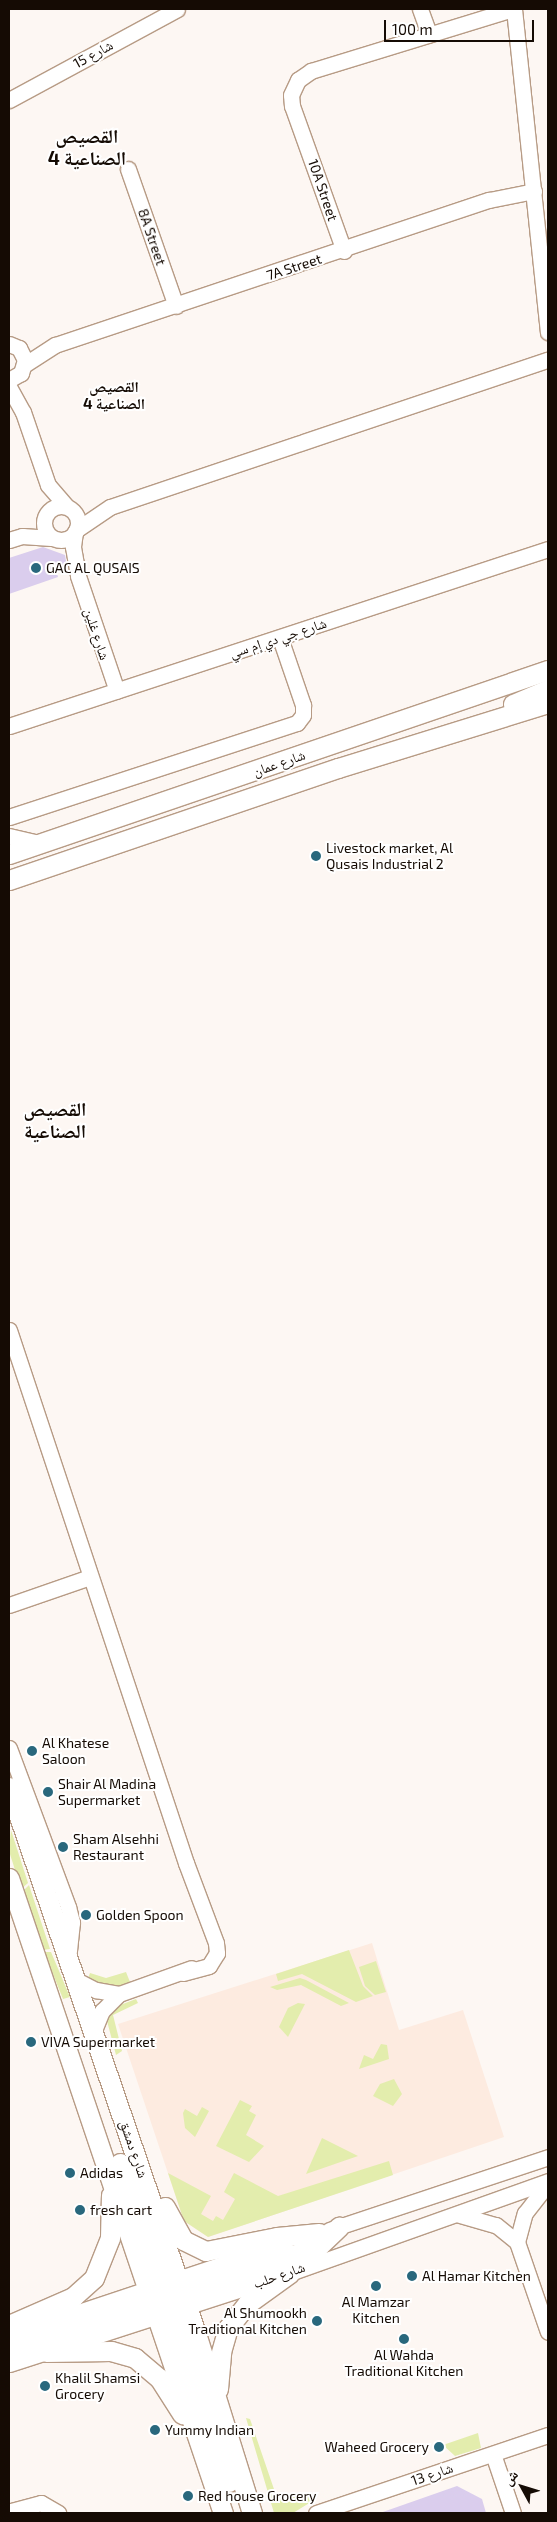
<!DOCTYPE html>
<html>
<head>
<meta charset="utf-8">
<style>
  body { margin:0 }
  #map { position:relative; width:557px; height:2522px; overflow:hidden; background:#fdf7f3; font-family:"Exo 2","Noto Naskh Arabic",sans-serif }
  div>[style] { position:absolute }
  .industrial>* { inset:0; background:#fdebe0 }
  .green>* { inset:0; background:#e3edad }
  .building>* { inset:0; background:#dacded }
  .roads { filter:drop-shadow(1px 0 #b79b85) drop-shadow(-1px 0 #b79b85) drop-shadow(0 1px #b79b85) drop-shadow(0 -1px #b79b85) }
  .minor>* { height:15px; margin:-7.5px; padding:0 7.5px; transform-origin:7.5px; border-radius:7.5px; background:#fff }
  .minor>.ring { margin:-7.5px; padding:0; box-sizing:content-box; background:none; border:15px solid #fff; border-radius:50% }
  .major>* { height:19px; margin:-9.5px; padding:0 9.5px; transform-origin:9.5px; border-radius:9.5px; background:#fff }
  .dots>* { width:14px; height:14px; translate:-50% -50%; box-sizing:border-box; border:2px solid #fff; border-radius:50% }
  span { translate:-50% -50%; white-space:nowrap; text-align:center; line-height:1.15; -webkit-text-stroke:4px #fff; paint-order:stroke }
  .street-label { font-size:14px; color:#150b04 }
  .poi-label { font-size:14px; color:#150b04 }
  .left { translate:0 -50%; text-align:left }
  .right { translate:-100% -50%; text-align:right }
  .neighbourhood-label { font-size:15px; color:#150b04; font-weight:700 }
  .district-label { font-size:19px; color:#150b04; font-weight:700 }
  .frame { position:absolute; inset:0; border:10px solid #150b04; pointer-events:none }
  .north { position:absolute; left:497px; top:2462px; width:50px; height:50px; -webkit-text-stroke:4px #fff; paint-order:stroke; rotate:309deg; font-size:14px; font-weight:700; line-height:20px; text-align:center; color:#150b04 }
  .north::after { content:''; display:block; margin:auto; width:18px; height:22px; background:#150b04; clip-path:polygon(50% 0,100% 100%,50% 72%,0 100%) }
  .scale { position:absolute; left:384px; top:20px; width:150px; height:22px; box-sizing:border-box; border:2px solid #150b04; border-top:0; padding-left:6px; font-size:15px; line-height:18px; white-space:nowrap; color:#150b04; -webkit-text-stroke:4px #fff; paint-order:stroke }
</style>
</head>
<body>
<div id="map">
  <div class="industrial">
    <i style="clip-path:polygon(372px 1943px,399px 2030px,463px 2010px,504px 2137px,208px 2237px,184px 2221px,118px 2024px)"></i>
  </div>
  <div class="green">
    <i style="clip-path:polygon(11px 1830px,28px 1883px,21px 1889px,9px 1851px)"></i>
    <i style="clip-path:polygon(29px 1885px,50px 1949px,43px 1950px,22px 1892px)"></i>
    <i style="clip-path:polygon(349px 1950px,363px 1986px,373px 1996px,356px 2002px,302px 1974px,278px 1981px,276px 1974px)"></i>
    <i style="clip-path:polygon(44px 1952px,51px 1952px,70px 1997px,63px 1999px)"></i>
    <i style="clip-path:polygon(376px 1961px,386px 1992px,375px 1995px,365px 1986px,359px 1967px)"></i>
    <i style="clip-path:polygon(126px 1972px,130px 1982px,120px 1986px,87px 1981px,90px 1973px,106px 1978px)"></i>
    <i style="clip-path:polygon(300px 1978px,306px 1980px,349px 2003px,341px 2006px,301px 1985px,277px 1990px,270px 1987px)"></i>
    <i style="clip-path:polygon(136px 1999px,138px 2003px,113px 2015px,122px 2051px,116px 2055px,107px 2021px,115px 2007px)"></i>
    <i style="clip-path:polygon(298px 2003px,305px 2004px,288px 2037px,279px 2027px,288px 2008px)"></i>
    <i style="clip-path:polygon(381px 2044px,387px 2045px,389px 2059px,359px 2069px,364px 2055px,373px 2059px)"></i>
    <i style="clip-path:polygon(394px 2079px,402px 2094px,393px 2106px,373px 2096px,380px 2084px)"></i>
    <i style="clip-path:polygon(240px 2100px,252px 2106px,249px 2111px,256px 2115px,246px 2135px,264px 2146px,249px 2162px,216px 2146px)"></i>
    <i style="clip-path:polygon(202px 2107px,209px 2111px,195px 2137px,185px 2128px,183px 2113px,185px 2109px,197px 2116px)"></i>
    <i style="clip-path:polygon(322px 2138px,358px 2156px,306px 2174px)"></i>
    <i style="clip-path:polygon(389px 2161px,393px 2175px,208px 2237px,184px 2221px,168px 2173px,211px 2196px,201px 2214px,213px 2221px,216px 2216px,223px 2220px,235px 2199px,224px 2192px,234px 2173px,278px 2196px)"></i>
    <i style="clip-path:polygon(246px 2418px,250px 2419px,276px 2495px,286px 2499px,308px 2493px,313px 2497px,311px 2502px,293px 2513px,274px 2513px)"></i>
    <i style="clip-path:polygon(478px 2433px,481px 2448px,455px 2456px,443px 2445px)"></i>
  </div>
  <div class="building">
    <i style="clip-path:polygon(43px 547px,65px 555px,67px 567px,56px 570px,58px 577px,9px 594px,9px 558px)"></i>
    <i style="clip-path:polygon(457px 2486px,482px 2499px,486px 2513px,380px 2513px)"></i>
  </div>
  <div class="roads">
    <div class="minor">
      <i style="left:420px;top:9px;width:27px;rotate:70deg"></i>
      <i style="left:514px;top:9px;width:325px;rotate:84deg"></i>
      <i style="left:9px;top:100px;width:191px;rotate:-28.4deg"></i>
      <i style="left:128px;top:169px;width:145px;rotate:70.7deg"></i>
      <i style="left:344px;top:251px;width:154px;rotate:-109.7deg"></i>
      <i style="left:292px;top:106px;width:11px;rotate:-95deg"></i>
      <i style="left:291px;top:95px;width:17px;rotate:-65deg"></i>
      <i style="left:298px;top:80px;width:16px;rotate:-35deg"></i>
      <i style="left:311px;top:71px;width:210px;rotate:-17.1deg"></i>
      <i style="left:9px;top:344px;width:11px;rotate:22deg"></i>
      <i style="left:19px;top:348px;width:13px;rotate:63deg"></i>
      <i style="left:25px;top:360px;width:14px;rotate:107deg"></i>
      <i style="left:21px;top:373px;width:14px;rotate:150deg"></i>
      <i style="left:24px;top:365px;width:37px;rotate:-33deg"></i>
      <i style="left:55px;top:345px;width:458px;rotate:-18.5deg"></i>
      <i style="left:489px;top:200px;width:46px;rotate:-11.3deg"></i>
      <i style="left:9px;top:387px;width:29px;rotate:61deg"></i>
      <i style="left:23px;top:412px;width:77px;rotate:71.1deg"></i>
      <i style="left:48px;top:485px;width:28px;rotate:49deg"></i>
      <i class="ring" style="left:44px;top:506px;width:19px;height:19px"></i>
      <i style="left:76px;top:530px;width:41px;rotate:-34.1deg"></i>
      <i style="left:110px;top:507px;width:462px;rotate:-18.6deg"></i>
      <i style="left:75px;top:532px;width:15px;rotate:98deg"></i>
      <i style="left:73px;top:547px;width:29px;rotate:80deg"></i>
      <i style="left:78px;top:576px;width:121px;rotate:71.3deg"></i>
      <i style="left:9px;top:540px;width:14px;rotate:-17deg"></i>
      <i style="left:22px;top:536px;width:29px;rotate:4deg"></i>
      <i style="left:9px;top:726px;width:567px;rotate:-18.18deg"></i>
      <i style="left:9px;top:817px;width:303px;rotate:-18.1deg"></i>
      <i style="left:297px;top:723px;width:10px;rotate:-53deg"></i>
      <i style="left:303px;top:715px;width:10px;rotate:-90deg"></i>
      <i style="left:303px;top:705px;width:71px;rotate:-108.9deg"></i>
      <i style="left:9px;top:836px;width:31px;rotate:13deg"></i>
      <i style="left:9px;top:1330px;width:562px;rotate:71.63deg"></i>
      <i style="left:186px;top:1863px;width:85px;rotate:69.4deg"></i>
      <i style="left:216px;top:1943px;width:10px;rotate:84deg"></i>
      <i style="left:217px;top:1953px;width:15px;rotate:122deg"></i>
      <i style="left:209px;top:1966px;width:27px;rotate:165deg"></i>
      <i style="left:9px;top:1605px;width:86px;rotate:-19.1deg"></i>
      <i style="left:9px;top:1748px;width:170px;rotate:69.6deg"></i>
      <i style="left:68px;top:1907px;width:16px;rotate:75deg"></i>
      <i style="left:72px;top:1922px;width:36px;rotate:96deg"></i>
      <i style="left:74px;top:1979px;width:25px;rotate:27deg"></i>
      <i style="left:96px;top:1990px;width:23px;rotate:10deg"></i>
      <i style="left:119px;top:1994px;width:77px;rotate:-19.6deg"></i>
      <i style="left:93px;top:2033px;width:24px;rotate:-68deg"></i>
      <i style="left:102px;top:2011px;width:24px;rotate:-45deg"></i>
      <i style="left:460px;top:2215px;width:37px;rotate:16deg"></i>
      <i style="left:496px;top:2225px;width:27px;rotate:39deg"></i>
      <i style="left:517px;top:2242px;width:95px;rotate:71deg"></i>
      <i style="left:329px;top:2230px;width:231px;rotate:-18.4deg"></i>
      <i style="left:517px;top:2242px;width:30px;rotate:-75deg"></i>
      <i style="left:525px;top:2213px;width:37px;rotate:-52deg"></i>
      <i style="left:9px;top:2335px;width:291px;rotate:-18.4deg"></i>
      <i style="left:9px;top:2364px;width:295px;rotate:-17.9deg"></i>
      <i style="left:290px;top:2273px;width:274px;rotate:-19.6deg"></i>
      <i style="left:493px;top:2454px;width:62px;rotate:71.3deg"></i>
      <i style="left:11px;top:2511px;width:31px;rotate:-15deg"></i>
      <i style="left:41px;top:2503px;width:20px;rotate:30deg"></i>
      <i style="left:316px;top:2513px;width:245px;rotate:-18.6deg"></i>
    </div>
    <div class="major">
      <i style="left:513px;top:704px;width:38px;rotate:-23deg"></i>
      <i style="left:9px;top:854px;width:570px;rotate:-18.85deg"></i>
      <i style="left:9px;top:880px;width:348px;rotate:-18.8deg"></i>
      <i style="left:338px;top:768px;width:220px;rotate:-17.2deg"></i>
      <i style="left:9px;top:1787px;width:574px;rotate:71.09deg"></i>
      <i style="left:195px;top:2330px;width:192px;rotate:72.7deg"></i>
      <i style="left:9px;top:1878px;width:670px;rotate:71.38deg"></i>
      <i style="left:120px;top:2163px;width:337px;rotate:71.1deg"></i>
      <i style="left:165px;top:2207px;width:38px;rotate:61deg"></i>
      <i style="left:183px;top:2240px;width:25px;rotate:26deg"></i>
      <i style="left:206px;top:2251px;width:72px;rotate:-11.2deg"></i>
      <i style="left:277px;top:2237px;width:42px;rotate:-5.4deg"></i>
      <i style="left:9px;top:2325px;width:70px;rotate:-23.6deg"></i>
      <i style="left:73px;top:2297px;width:28px;rotate:-42deg"></i>
      <i style="left:94px;top:2278px;width:43px;rotate:-68.2deg"></i>
      <i style="left:110px;top:2238px;width:43px;rotate:-88.7deg"></i>
      <i style="left:9px;top:2351px;width:327px;rotate:-18.7deg"></i>
      <i style="left:319px;top:2246px;width:28px;rotate:-44deg"></i>
      <i style="left:46px;top:2352px;width:65px;rotate:-0.9deg"></i>
      <i style="left:111px;top:2351px;width:25px;rotate:16deg"></i>
      <i style="left:135px;top:2358px;width:31px;rotate:40deg"></i>
      <i style="left:159px;top:2378px;width:43px;rotate:57.4deg"></i>
      <i style="left:218px;top:2389px;width:37px;rotate:-85deg"></i>
      <i style="left:221px;top:2352px;width:25px;rotate:-74deg"></i>
      <i style="left:228px;top:2328px;width:31px;rotate:-52deg"></i>
      <i style="left:247px;top:2304px;width:53px;rotate:-35.8deg"></i>
    </div>
  </div>
  <div class="dots">
    <i style="left:36px;top:568px;background:#29687d"></i>
    <i style="left:316px;top:856px;background:#29687d"></i>
    <i style="left:32px;top:1751px;background:#29687d"></i>
    <i style="left:48px;top:1792px;background:#29687d"></i>
    <i style="left:63px;top:1847px;background:#29687d"></i>
    <i style="left:86px;top:1915px;background:#29687d"></i>
    <i style="left:31px;top:2042px;background:#29687d"></i>
    <i style="left:70px;top:2173px;background:#29687d"></i>
    <i style="left:80px;top:2210px;background:#29687d"></i>
    <i style="left:412px;top:2276px;background:#29687d"></i>
    <i style="left:376px;top:2286px;background:#29687d"></i>
    <i style="left:317px;top:2321px;background:#29687d"></i>
    <i style="left:404px;top:2339px;background:#29687d"></i>
    <i style="left:45px;top:2386px;background:#29687d"></i>
    <i style="left:155px;top:2430px;background:#29687d"></i>
    <i style="left:439px;top:2447px;background:#29687d"></i>
    <i style="left:188px;top:2496px;background:#29687d"></i>
  </div>
  <div class="street-label">
    <span style="left:93px;top:54px;rotate:-29deg">شارع 15</span>
    <span style="left:323px;top:190px;rotate:71deg">10A Street</span>
    <span style="left:152px;top:237px;rotate:71deg">8A Street</span>
    <span style="left:294px;top:267px;rotate:-18deg">7A Street</span>
    <span style="left:97px;top:634px;rotate:72deg">شارع غلين</span>
    <span style="left:278px;top:638px;rotate:-18deg">شارع جي دي إم سي</span>
    <span style="left:279px;top:763px;rotate:-19deg">شارع عمان</span>
    <span style="left:134px;top:2149px;rotate:71deg">شارع دمشق</span>
    <span style="left:279px;top:2275px;rotate:-19deg">شارع حلب</span>
    <span style="left:432px;top:2474px;rotate:-19deg">شارع 13</span>
  </div>
  <div class="poi-label">
    <span class="left" style="left:46px;top:568px">GAC AL QUSAIS</span>
    <span class="left" style="left:326px;top:856px">Livestock market, Al<br>Qusais Industrial 2</span>
    <span class="left" style="left:42px;top:1751px">Al Khatese<br>Saloon</span>
    <span class="left" style="left:58px;top:1792px">Shair Al Madina<br>Supermarket</span>
    <span class="left" style="left:73px;top:1847px">Sham Alsehhi<br>Restaurant</span>
    <span class="left" style="left:96px;top:1915px">Golden Spoon</span>
    <span class="left" style="left:41px;top:2042px">VIVA Supermarket</span>
    <span class="left" style="left:80px;top:2173px">Adidas</span>
    <span class="left" style="left:90px;top:2210px">fresh cart</span>
    <span class="left" style="left:422px;top:2276px">Al Hamar Kitchen</span>
    <span style="left:376px;top:2310px">Al Mamzar<br>Kitchen</span>
    <span class="right" style="left:307px;top:2321px">Al Shumookh<br>Traditional Kitchen</span>
    <span style="left:404px;top:2363px">Al Wahda<br>Traditional Kitchen</span>
    <span class="left" style="left:55px;top:2386px">Khalil Shamsi<br>Grocery</span>
    <span class="left" style="left:165px;top:2430px">Yummy Indian</span>
    <span class="right" style="left:429px;top:2447px">Waheed Grocery</span>
    <span class="left" style="left:198px;top:2496px">Red house Grocery</span>
  </div>
  <div class="neighbourhood-label">
    <span style="left:114px;top:395px">القصيص<br>الصناعية 4</span>
  </div>
  <div class="district-label">
    <span style="left:87px;top:147px">القصيص<br>الصناعية 4</span>
    <span style="left:55px;top:1120px">القصيص<br>الصناعية</span>
  </div>
  <div class="frame"></div>
  <div class="north">ش</div>
  <div class="scale">100 m</div>
</div>
</body>
</html>
